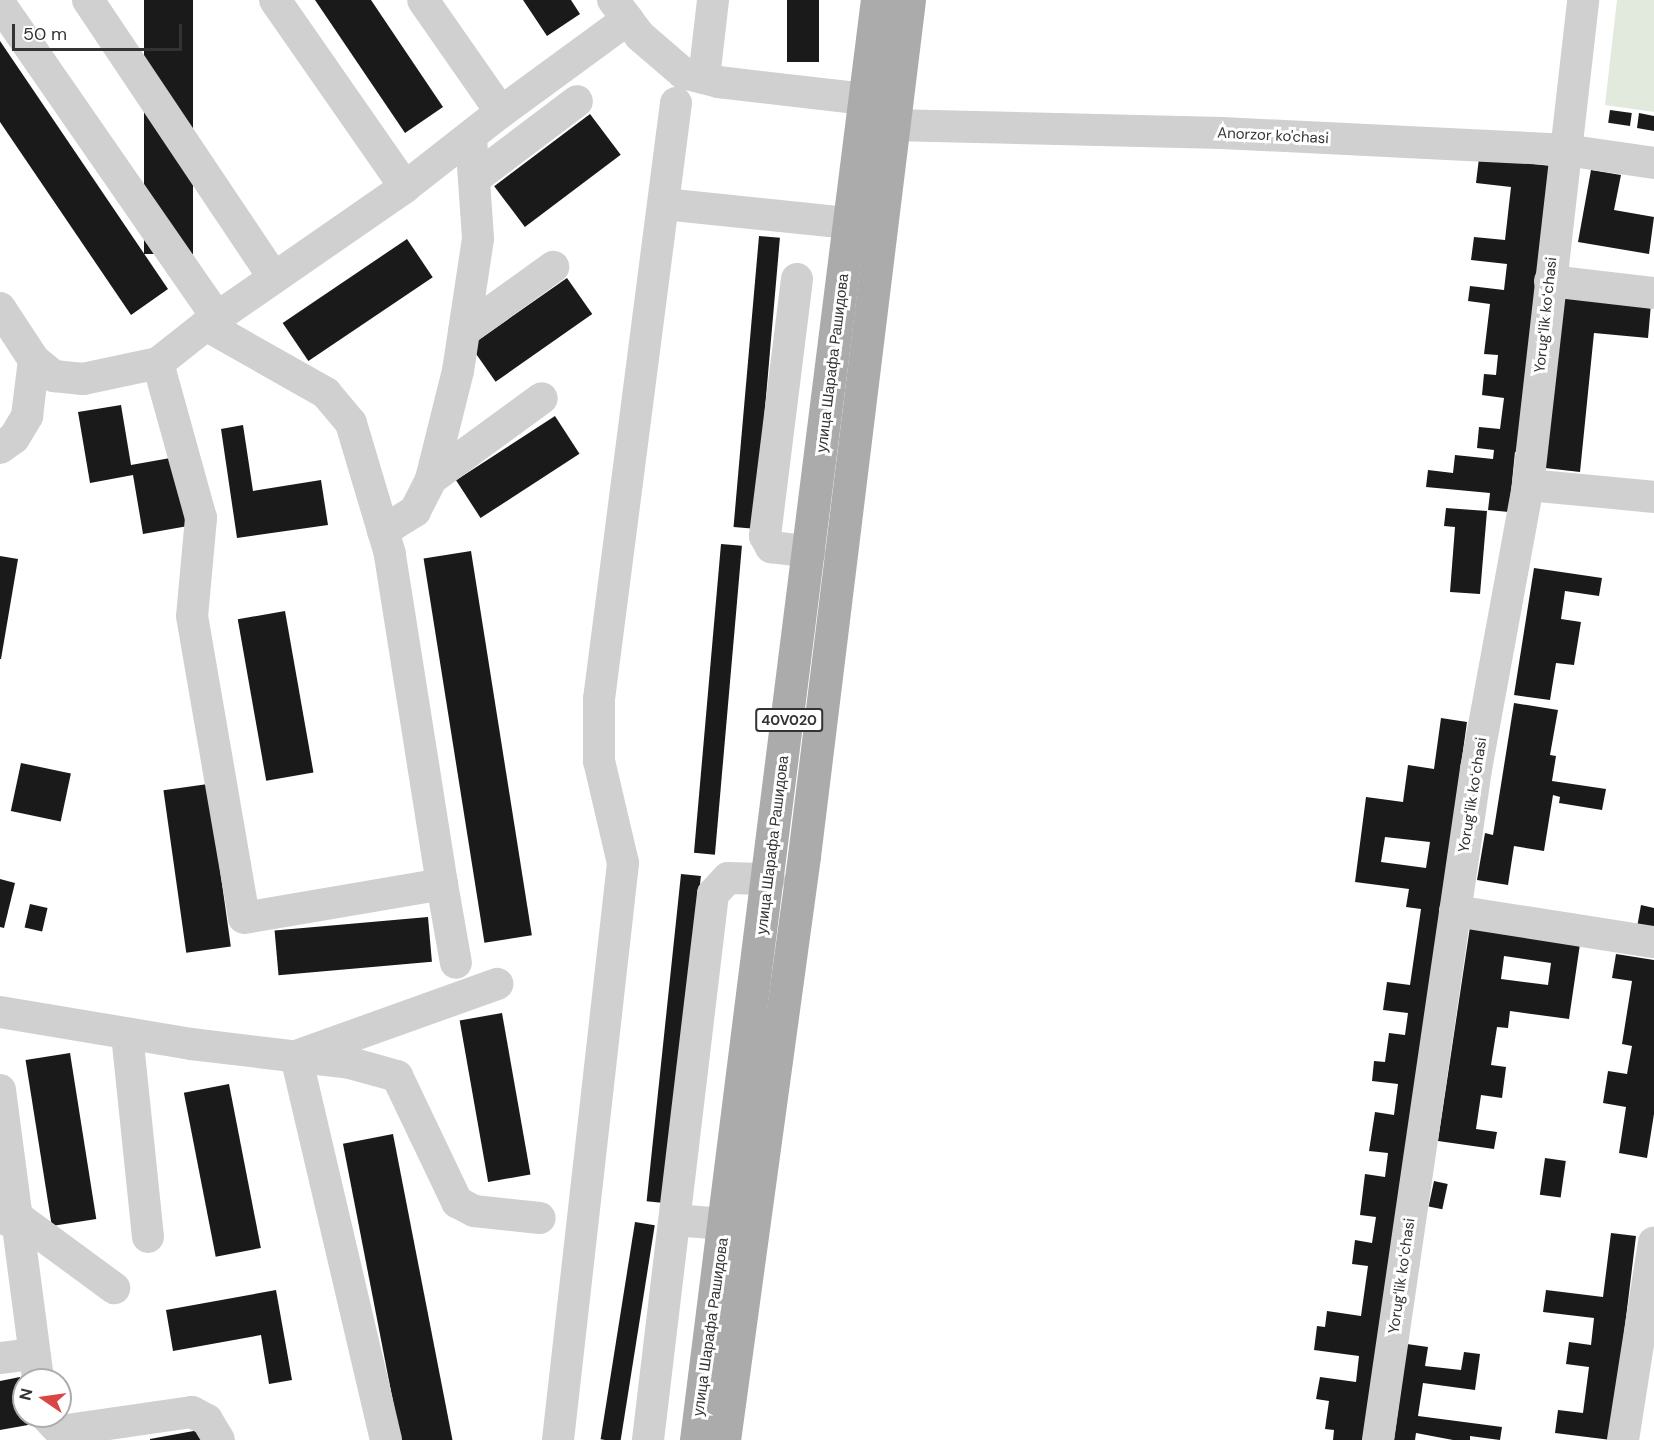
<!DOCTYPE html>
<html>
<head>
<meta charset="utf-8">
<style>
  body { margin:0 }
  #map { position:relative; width:1654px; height:1440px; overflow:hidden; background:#fff; font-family:"DM Sans",sans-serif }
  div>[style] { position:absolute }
  .green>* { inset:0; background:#e2e9dd }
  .building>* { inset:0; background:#1a1a1a; transform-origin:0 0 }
  .minor>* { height:32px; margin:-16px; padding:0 16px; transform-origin:16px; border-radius:16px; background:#d0d0d0 }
  .major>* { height:33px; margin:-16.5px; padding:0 16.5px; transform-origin:16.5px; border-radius:16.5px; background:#ababab }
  span { translate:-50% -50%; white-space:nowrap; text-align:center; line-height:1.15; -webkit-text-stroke:6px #fff; paint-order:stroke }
  .shield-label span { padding:2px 4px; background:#fff; border:2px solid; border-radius:4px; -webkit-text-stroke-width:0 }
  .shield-label { font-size:14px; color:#333; font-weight:700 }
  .street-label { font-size:15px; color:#333 }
  .north { position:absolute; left:12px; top:1368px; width:60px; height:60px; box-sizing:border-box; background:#fff; border:2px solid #adadad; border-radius:50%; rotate:283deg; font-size:16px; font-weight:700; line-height:24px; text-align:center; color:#333 }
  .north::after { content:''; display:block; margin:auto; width:21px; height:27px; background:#da4645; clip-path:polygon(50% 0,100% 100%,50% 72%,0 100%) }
  .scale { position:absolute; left:12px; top:24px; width:170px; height:27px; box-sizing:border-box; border:3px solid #333; border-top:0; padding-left:8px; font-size:18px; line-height:21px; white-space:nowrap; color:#333; -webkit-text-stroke:4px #fff; paint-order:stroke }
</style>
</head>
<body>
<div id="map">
  <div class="green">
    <i style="clip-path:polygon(1617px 0,1654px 0,1654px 112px,1605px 105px)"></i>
  </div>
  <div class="building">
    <i style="left:144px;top:0;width:49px;height:254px"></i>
    <i style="clip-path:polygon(315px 0,371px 0,443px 107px,405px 133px)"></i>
    <i style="clip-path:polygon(523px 0,571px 0,580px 14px,547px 36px)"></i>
    <i style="left:787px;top:0;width:32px;height:62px"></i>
    <i style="clip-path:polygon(0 41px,168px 289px,131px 315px,0 122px)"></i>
    <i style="left:1610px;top:110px;width:22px;height:13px;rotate:8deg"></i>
    <i style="clip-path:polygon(1639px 113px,1654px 116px,1654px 131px,1637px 128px)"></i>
    <i style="left:590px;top:114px;width:51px;height:120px;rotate:53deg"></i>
    <i style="clip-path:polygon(1479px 158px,1551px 166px,1520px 452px,1515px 452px,1509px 512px,1488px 510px,1490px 493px,1426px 487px,1428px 470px,1453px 473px,1455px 455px,1493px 459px,1494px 450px,1477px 448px,1479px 427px,1500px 429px,1504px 398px,1482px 395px,1484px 374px,1496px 375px,1498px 355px,1484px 354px,1490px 304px,1468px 301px,1470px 286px,1504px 290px,1507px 264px,1471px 260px,1474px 237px,1505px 240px,1511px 187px,1476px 183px)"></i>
    <i style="clip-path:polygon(1591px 170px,1621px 175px,1614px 210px,1654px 217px,1649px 254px,1578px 242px)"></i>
    <i style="left:759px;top:236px;width:21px;height:292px;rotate:5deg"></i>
    <i style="left:407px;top:239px;width:46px;height:150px;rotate:56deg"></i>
    <i style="left:567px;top:278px;width:44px;height:118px;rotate:55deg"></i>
    <i style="clip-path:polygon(1562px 295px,1651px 304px,1648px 338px,1594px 333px,1580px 472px,1545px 468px)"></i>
    <i style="clip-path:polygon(121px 405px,131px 465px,176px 457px,188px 526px,143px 534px,133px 475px,90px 483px,78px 412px)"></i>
    <i style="left:555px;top:416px;width:45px;height:118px;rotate:57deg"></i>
    <i style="clip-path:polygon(243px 425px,253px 491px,321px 480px,328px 525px,237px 538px,221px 429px)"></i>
    <i style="clip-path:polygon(1446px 508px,1487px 511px,1480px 594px,1450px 592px,1455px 527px,1444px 526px)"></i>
    <i style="left:721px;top:544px;width:21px;height:310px;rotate:5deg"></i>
    <i style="left:471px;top:551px;width:389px;height:48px;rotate:81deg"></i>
    <i style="clip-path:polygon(0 556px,18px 559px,1px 659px,0 659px)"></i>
    <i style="clip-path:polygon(1534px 568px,1602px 578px,1599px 596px,1565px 591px,1561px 619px,1581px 622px,1574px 665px,1556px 663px,1550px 700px,1514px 695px)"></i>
    <i style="left:285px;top:611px;width:164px;height:48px;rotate:80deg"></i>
    <i style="clip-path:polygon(1514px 703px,1558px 710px,1550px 755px,1556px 756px,1552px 781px,1606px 789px,1602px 810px,1559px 803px,1560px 797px,1553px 795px,1544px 851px,1514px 846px,1508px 885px,1477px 880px,1485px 833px,1493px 835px)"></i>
    <i style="clip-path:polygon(evenodd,1441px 718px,1467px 722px,1367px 1440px,1333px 1440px,1334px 1430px,1325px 1429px,1329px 1401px,1316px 1399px,1320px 1377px,1356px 1382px,1359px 1356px,1314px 1350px,1317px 1326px,1325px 1327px,1327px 1311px,1361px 1316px,1368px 1266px,1352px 1264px,1355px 1240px,1372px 1243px,1376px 1217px,1360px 1215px,1365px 1174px,1385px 1177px,1388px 1153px,1369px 1151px,1375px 1112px,1394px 1115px,1398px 1084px,1372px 1081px,1374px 1061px,1385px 1062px,1389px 1033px,1405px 1035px,1408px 1013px,1383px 1010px,1387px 982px,1410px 985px,1421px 909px,1406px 907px,1409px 889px,1355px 882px,1366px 797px,1403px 802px,1408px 765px,1434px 769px,1441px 718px,1385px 837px,1430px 842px,1426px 868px,1381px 862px,1385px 837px)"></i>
    <i style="left:21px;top:763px;width:51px;height:49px;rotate:12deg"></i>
    <i style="left:208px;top:784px;width:164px;height:45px;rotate:82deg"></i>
    <i style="left:681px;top:874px;width:20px;height:329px;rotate:6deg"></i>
    <i style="clip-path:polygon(0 879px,15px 883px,4px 928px,0 927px)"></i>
    <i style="left:30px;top:904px;width:18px;height:24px;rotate:13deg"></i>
    <i style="clip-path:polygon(1641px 905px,1654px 908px,1654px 936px,1636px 933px)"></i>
    <i style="left:428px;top:917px;width:45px;height:154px;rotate:85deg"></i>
    <i style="clip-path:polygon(evenodd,1470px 927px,1580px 944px,1569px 1019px,1510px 1011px,1508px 1028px,1497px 1027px,1491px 1065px,1506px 1067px,1502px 1098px,1481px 1095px,1476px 1129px,1497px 1132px,1494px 1149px,1438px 1141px,1470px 927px,1504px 956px,1551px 963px,1548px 985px,1501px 979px,1504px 956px)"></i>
    <i style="clip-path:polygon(1616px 954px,1654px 960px,1654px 1114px,1647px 1158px,1619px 1153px,1626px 1107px,1603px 1103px,1608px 1071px,1627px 1074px,1632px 1046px,1622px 1044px,1632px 981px,1612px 978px)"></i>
    <i style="left:502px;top:1013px;width:164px;height:43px;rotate:80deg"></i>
    <i style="left:70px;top:1053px;width:168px;height:45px;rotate:81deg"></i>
    <i style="left:229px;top:1084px;width:167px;height:46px;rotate:79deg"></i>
    <i style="left:393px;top:1134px;width:312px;height:51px;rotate:79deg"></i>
    <i style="left:1545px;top:1158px;width:21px;height:37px;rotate:8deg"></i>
    <i style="left:1434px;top:1181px;width:14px;height:26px;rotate:12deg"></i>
    <i style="left:635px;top:1222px;width:20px;height:220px;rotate:9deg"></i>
    <i style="clip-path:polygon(1611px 1233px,1636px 1236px,1611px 1440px,1555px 1433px,1558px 1410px,1583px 1413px,1589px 1367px,1566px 1364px,1569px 1342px,1591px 1345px,1594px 1318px,1543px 1312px,1546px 1290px,1603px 1297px)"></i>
    <i style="clip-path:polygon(276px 1290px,292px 1380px,269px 1384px,261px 1335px,173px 1351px,166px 1310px)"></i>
    <i style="clip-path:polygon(1407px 1344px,1428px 1347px,1425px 1366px,1461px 1370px,1464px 1352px,1480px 1354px,1475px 1390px,1423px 1383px,1418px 1416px,1502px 1427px,1500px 1440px,1470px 1436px,1470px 1440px,1453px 1440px,1416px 1433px,1415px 1440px,1394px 1440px)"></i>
    <i style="clip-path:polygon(20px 1377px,28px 1425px,0 1430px,0 1381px)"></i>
    <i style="clip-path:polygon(199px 1430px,201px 1440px,150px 1440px,150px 1439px)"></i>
  </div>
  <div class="minor">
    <i style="left:88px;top:0;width:334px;rotate:56.2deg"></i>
    <i style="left:275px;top:0;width:228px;rotate:55.2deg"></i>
    <i style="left:613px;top:0;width:45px;rotate:53.1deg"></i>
    <i style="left:640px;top:36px;width:57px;rotate:40.7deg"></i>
    <i style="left:683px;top:73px;width:36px;rotate:14deg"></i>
    <i style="left:718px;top:82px;width:148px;rotate:6.6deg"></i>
    <i style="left:0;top:4px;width:381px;rotate:55.3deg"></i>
    <i style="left:704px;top:78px;width:79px;rotate:-83.4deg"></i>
    <i style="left:501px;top:112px;width:157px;rotate:-36.2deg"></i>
    <i style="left:892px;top:125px;width:330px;rotate:1.4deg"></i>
    <i style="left:1222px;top:133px;width:343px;rotate:2.8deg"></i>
    <i style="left:1565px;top:150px;width:90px;rotate:8.3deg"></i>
    <i style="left:474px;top:179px;width:129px;rotate:-37.1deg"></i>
    <i style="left:664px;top:204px;width:186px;rotate:5.9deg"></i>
    <i style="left:797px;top:279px;width:259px;rotate:97.1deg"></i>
    <i style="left:765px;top:536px;width:13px;rotate:61deg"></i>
    <i style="left:771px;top:547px;width:39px;rotate:7deg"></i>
    <i style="left:1550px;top:281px;width:105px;rotate:6.6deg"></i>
    <i style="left:0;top:308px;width:62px;rotate:56.8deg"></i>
    <i style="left:34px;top:360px;width:26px;rotate:39deg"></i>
    <i style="left:54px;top:376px;width:29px;rotate:6deg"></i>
    <i style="left:83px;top:379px;width:77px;rotate:-12deg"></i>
    <i style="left:158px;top:363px;width:161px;rotate:74.5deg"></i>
    <i style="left:201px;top:518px;width:98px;rotate:95.2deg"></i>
    <i style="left:192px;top:616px;width:306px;rotate:80.2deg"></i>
    <i style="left:244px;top:918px;width:201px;rotate:-9.7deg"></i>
    <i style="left:442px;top:884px;width:334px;rotate:-99deg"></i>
    <i style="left:390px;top:554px;width:137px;rotate:-106.6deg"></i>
    <i style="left:351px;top:423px;width:39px;rotate:-130deg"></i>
    <i style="left:326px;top:393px;width:138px;rotate:-150.5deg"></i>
    <i style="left:206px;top:325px;width:61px;rotate:141.6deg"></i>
    <i style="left:206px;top:325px;width:242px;rotate:-34.7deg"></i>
    <i style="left:405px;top:187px;width:122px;rotate:-38deg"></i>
    <i style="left:501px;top:112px;width:136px;rotate:-124.9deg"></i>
    <i style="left:464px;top:331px;width:110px;rotate:-35.7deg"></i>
    <i style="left:0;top:448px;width:17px;rotate:-36deg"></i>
    <i style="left:14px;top:438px;width:26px;rotate:-59deg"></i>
    <i style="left:27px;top:416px;width:56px;rotate:-82.9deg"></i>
    <i style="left:431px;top:479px;width:137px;rotate:-36.1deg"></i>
    <i style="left:1528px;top:485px;width:127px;rotate:5.4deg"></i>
    <i style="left:383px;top:531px;width:38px;rotate:-32deg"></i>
    <i style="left:415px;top:511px;width:36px;rotate:-63deg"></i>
    <i style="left:431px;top:479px;width:111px;rotate:-76deg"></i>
    <i style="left:458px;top:371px;width:134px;rotate:-81.4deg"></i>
    <i style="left:478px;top:238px;width:100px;rotate:-94deg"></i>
    <i style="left:442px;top:884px;width:80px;rotate:80deg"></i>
    <i style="left:1455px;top:911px;width:201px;rotate:8.9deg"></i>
    <i style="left:0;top:1012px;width:194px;rotate:9.5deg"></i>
    <i style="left:191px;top:1044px;width:160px;rotate:6.8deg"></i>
    <i style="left:350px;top:1063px;width:49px;rotate:15.5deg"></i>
    <i style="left:397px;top:1076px;width:140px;rotate:64.5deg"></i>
    <i style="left:457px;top:1202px;width:19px;rotate:28deg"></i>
    <i style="left:474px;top:1211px;width:66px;rotate:6.1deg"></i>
    <i style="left:127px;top:1034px;width:204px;rotate:84.1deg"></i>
    <i style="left:0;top:1090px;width:292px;rotate:82.5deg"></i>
    <i style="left:7px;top:1220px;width:13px;rotate:-4deg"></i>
    <i style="left:20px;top:1219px;width:117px;rotate:36.3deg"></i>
    <i style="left:675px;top:1220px;width:49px;rotate:4.7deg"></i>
    <i style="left:0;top:1358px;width:33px;rotate:-7deg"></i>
    <i style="left:46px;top:1416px;width:21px;rotate:47deg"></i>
    <i style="left:60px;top:1431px;width:133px;rotate:-8.2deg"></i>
    <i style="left:192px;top:1412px;width:17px;rotate:28deg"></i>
    <i style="left:207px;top:1420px;width:23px;rotate:59deg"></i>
    <i style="left:386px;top:1440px;width:394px;rotate:-103.2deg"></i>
    <i style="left:296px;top:1056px;width:214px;rotate:-19.7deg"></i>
    <i style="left:558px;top:1440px;width:581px;rotate:-83.57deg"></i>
    <i style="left:623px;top:863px;width:105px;rotate:-103.2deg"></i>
    <i style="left:599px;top:761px;width:62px;rotate:-90deg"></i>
    <i style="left:599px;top:699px;width:601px;rotate:-82.64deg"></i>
    <i style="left:648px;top:1440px;width:550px;rotate:-83.21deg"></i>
    <i style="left:713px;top:894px;width:22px;rotate:-47deg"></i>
    <i style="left:728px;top:878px;width:41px;rotate:1.4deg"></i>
    <i style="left:1378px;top:1440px;width:678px;rotate:-81.69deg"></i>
    <i style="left:1476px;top:769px;width:289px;rotate:-79.6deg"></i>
    <i style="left:1528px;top:485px;width:488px;rotate:-83.5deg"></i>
    <i style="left:1623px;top:1440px;width:200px;rotate:-81.1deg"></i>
  </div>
  <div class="major">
    <i style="left:696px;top:1440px;width:1451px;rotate:-82.84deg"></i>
    <i style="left:724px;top:1440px;width:589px;rotate:-82.2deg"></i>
    <i style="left:804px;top:856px;width:862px;rotate:-83.01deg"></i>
  </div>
  <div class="shield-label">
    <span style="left:789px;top:720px">40V020</span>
  </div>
  <div class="street-label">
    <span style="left:1273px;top:136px;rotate:3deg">Anorzor ko'chasi</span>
    <span style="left:1546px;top:315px;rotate:-84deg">Yorugʻlik koʻchasi</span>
    <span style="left:833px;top:363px;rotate:-83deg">улица Шарафа Рашидова</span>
    <span style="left:1473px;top:795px;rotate:-81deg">Yorugʻlik koʻchasi</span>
    <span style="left:773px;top:845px;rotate:-83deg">улица Шарафа Рашидова</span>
    <span style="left:1402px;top:1276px;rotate:-82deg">Yorugʻlik koʻchasi</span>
    <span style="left:711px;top:1327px;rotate:-82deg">улица Шарафа Рашидова</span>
  </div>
  <div class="north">N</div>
  <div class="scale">50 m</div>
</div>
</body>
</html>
